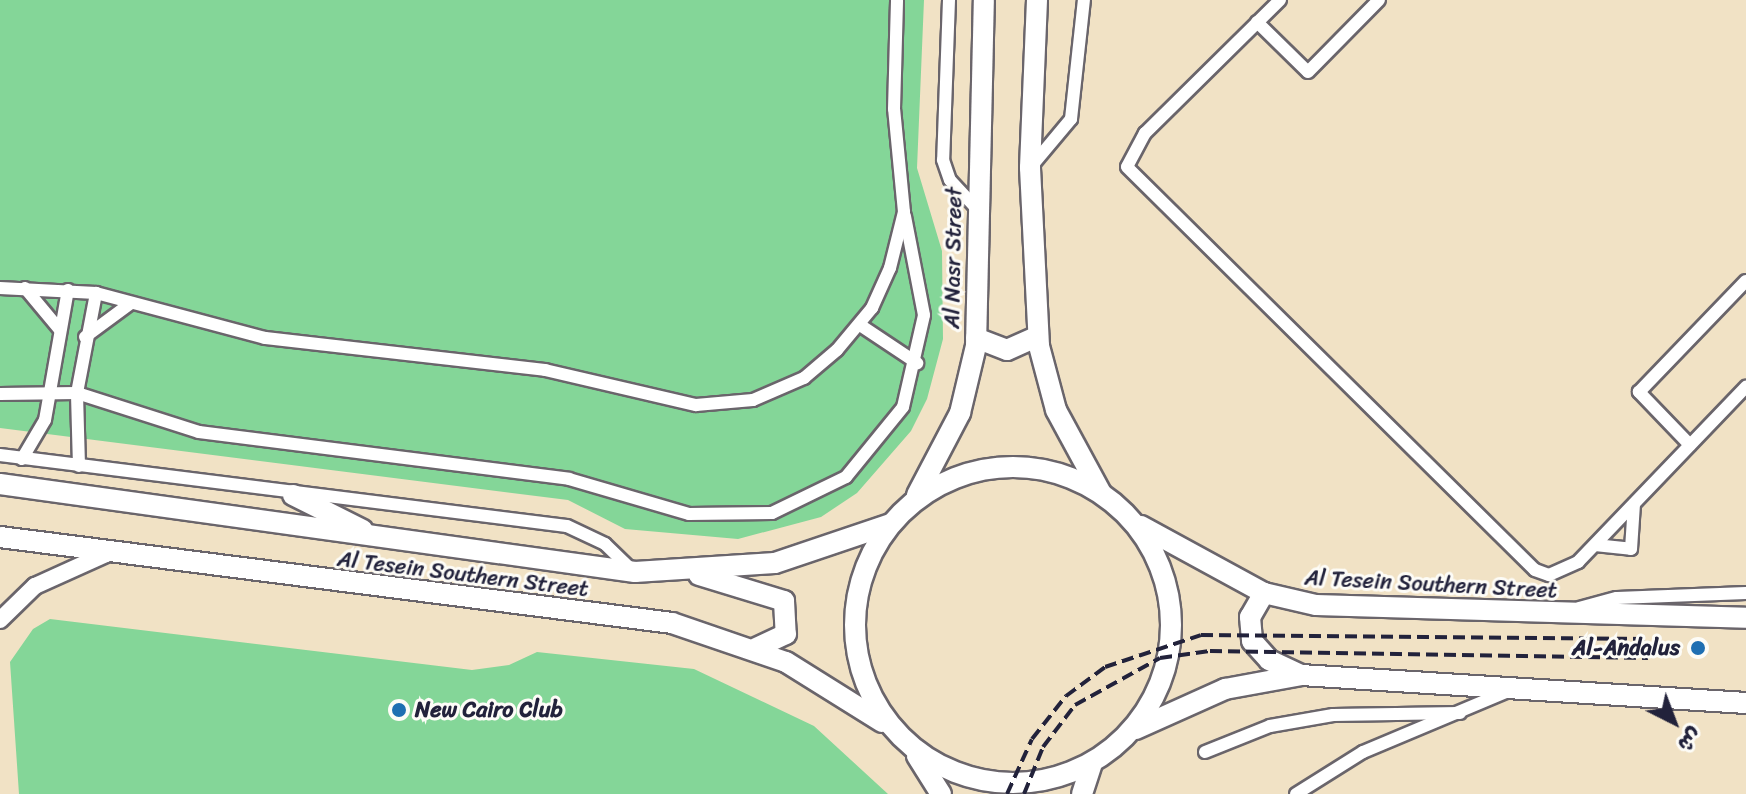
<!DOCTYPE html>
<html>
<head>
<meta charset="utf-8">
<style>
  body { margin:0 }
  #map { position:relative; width:1746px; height:794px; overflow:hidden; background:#f1e2c5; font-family:Sriracha,"Playpen Sans Arabic",sans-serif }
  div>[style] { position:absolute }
  .green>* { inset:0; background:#84d698 }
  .roads { filter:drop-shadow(2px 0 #6a656b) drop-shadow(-2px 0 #6a656b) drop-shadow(0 2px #6a656b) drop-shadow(0 -2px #6a656b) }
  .minor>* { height:12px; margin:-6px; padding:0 6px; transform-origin:6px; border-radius:6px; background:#fff }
  .tertiary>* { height:16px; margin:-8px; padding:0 8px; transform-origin:8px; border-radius:8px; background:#fff }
  .primary>* { height:20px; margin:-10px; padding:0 10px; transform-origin:10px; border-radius:10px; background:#fff }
  .primary>.ring { margin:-10px; padding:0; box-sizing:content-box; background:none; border:20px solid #fff; border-radius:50% }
  .rail>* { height:4px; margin-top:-2px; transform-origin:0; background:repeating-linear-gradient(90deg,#22223b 0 12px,transparent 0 18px) }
  .dots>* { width:22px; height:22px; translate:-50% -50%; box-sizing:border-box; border:4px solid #fdfcf7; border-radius:50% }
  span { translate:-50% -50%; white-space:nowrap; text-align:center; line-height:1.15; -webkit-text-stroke:6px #fdfcf7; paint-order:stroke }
  .street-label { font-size:22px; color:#22223b }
  .poi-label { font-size:22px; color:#22223b; font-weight:700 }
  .right { translate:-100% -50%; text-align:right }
  .left { translate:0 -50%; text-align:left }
  .north { position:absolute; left:1634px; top:682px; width:80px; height:80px; -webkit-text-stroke:6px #fdfcf7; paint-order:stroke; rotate:138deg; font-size:22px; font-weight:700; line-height:32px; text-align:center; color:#22223b }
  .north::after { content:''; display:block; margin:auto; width:28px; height:36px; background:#22223b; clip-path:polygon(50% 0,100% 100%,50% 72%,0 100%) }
</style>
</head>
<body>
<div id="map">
  <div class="green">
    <i style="clip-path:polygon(0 0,924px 0,917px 168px,942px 251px,943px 339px,927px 399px,911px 431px,857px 493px,821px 517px,738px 539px,625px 529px,568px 500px,0 428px)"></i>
    <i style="clip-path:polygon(50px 619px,472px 670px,509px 665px,537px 652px,694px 669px,814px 726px,888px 794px,19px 794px,10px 662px,33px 629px)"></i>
  </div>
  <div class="roads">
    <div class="minor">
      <i style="left:949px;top:0;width:160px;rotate:92.1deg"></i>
      <i style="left:943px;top:160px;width:21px;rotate:71deg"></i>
      <i style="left:950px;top:180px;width:41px;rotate:47deg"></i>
      <i style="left:1280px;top:0;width:190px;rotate:135.4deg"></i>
      <i style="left:1145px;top:133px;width:38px;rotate:118deg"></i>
      <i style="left:1127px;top:167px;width:573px;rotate:44.65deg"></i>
      <i style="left:1535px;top:570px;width:15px;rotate:20deg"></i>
      <i style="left:1549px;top:575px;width:32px;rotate:-24deg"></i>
      <i style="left:1578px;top:562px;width:243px;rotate:-46.2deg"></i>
      <i style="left:1257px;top:22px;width:71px;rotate:44.4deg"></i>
      <i style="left:1308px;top:72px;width:101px;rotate:-45.4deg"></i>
      <i style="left:1030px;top:168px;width:64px;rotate:-50.1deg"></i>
      <i style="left:1071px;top:119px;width:120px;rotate:-83.8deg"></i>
      <i style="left:0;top:288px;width:96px;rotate:3deg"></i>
      <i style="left:96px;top:293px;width:175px;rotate:14.9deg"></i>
      <i style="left:265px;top:338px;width:282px;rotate:6.5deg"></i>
      <i style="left:545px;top:370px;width:155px;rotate:13.1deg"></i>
      <i style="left:696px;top:405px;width:57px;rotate:-5deg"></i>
      <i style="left:753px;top:400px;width:56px;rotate:-23.3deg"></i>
      <i style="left:804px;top:378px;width:43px;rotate:-40.3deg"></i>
      <i style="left:837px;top:350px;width:55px;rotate:-50.2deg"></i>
      <i style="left:872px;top:308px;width:44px;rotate:-65.8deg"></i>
      <i style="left:890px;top:268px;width:58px;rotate:-76deg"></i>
      <i style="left:904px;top:212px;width:103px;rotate:-95.5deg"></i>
      <i style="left:894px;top:109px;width:109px;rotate:-88.4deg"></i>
      <i style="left:25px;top:288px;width:55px;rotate:50.2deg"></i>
      <i style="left:860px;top:325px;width:69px;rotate:33.7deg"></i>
      <i style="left:85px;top:337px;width:57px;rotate:-36.5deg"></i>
      <i style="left:0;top:394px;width:77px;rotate:-0.7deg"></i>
      <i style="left:77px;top:393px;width:128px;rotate:17.7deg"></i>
      <i style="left:199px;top:432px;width:373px;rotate:7.2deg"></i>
      <i style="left:569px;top:479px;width:125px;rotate:16.3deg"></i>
      <i style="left:689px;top:514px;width:83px;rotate:-0.7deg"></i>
      <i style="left:772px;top:513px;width:82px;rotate:-25.9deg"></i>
      <i style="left:846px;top:477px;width:90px;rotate:-50.8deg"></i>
      <i style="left:903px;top:407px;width:94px;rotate:-77.1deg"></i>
      <i style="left:924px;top:315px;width:101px;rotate:-100.9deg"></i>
      <i style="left:1690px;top:445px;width:74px;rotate:-133.9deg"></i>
      <i style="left:1639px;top:392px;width:154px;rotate:-46.1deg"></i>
      <i style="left:0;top:455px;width:571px;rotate:7.14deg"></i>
      <i style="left:567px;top:526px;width:42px;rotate:25.3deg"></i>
      <i style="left:605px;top:544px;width:37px;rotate:44deg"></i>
      <i style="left:22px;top:459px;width:45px;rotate:-59.5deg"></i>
      <i style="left:45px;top:420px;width:132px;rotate:-80deg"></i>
      <i style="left:79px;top:466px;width:73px;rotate:-91.6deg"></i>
      <i style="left:77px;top:393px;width:102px;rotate:-79.2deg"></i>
      <i style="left:1595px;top:545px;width:36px;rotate:6deg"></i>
      <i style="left:1631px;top:549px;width:45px;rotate:-86.2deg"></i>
      <i style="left:1579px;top:608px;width:39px;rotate:-15deg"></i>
      <i style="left:1617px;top:598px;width:129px;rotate:-2.2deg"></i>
      <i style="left:1205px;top:752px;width:70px;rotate:-21.8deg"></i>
      <i style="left:1270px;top:726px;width:64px;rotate:-9.9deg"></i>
      <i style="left:1333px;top:715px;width:127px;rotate:-0.9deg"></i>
      <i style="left:1296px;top:794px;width:79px;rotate:-32.1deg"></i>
      <i style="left:1363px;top:752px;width:157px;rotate:-22.8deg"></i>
    </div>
    <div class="tertiary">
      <i style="left:0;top:620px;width:49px;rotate:-44.2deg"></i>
      <i style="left:35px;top:586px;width:78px;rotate:-24.3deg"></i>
    </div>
    <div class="primary">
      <i style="left:1037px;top:0;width:168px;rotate:92.4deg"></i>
      <i style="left:1030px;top:168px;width:178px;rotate:87.1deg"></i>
      <i style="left:1039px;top:346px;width:66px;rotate:75.1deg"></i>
      <i style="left:1056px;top:410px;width:94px;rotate:61.5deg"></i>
      <i style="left:976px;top:338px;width:33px;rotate:21deg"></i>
      <i style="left:1007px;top:350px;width:34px;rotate:-24deg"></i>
      <i class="ring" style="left:855px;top:467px;width:296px;height:296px"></i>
      <i style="left:0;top:484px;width:641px;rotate:7.89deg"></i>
      <i style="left:635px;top:572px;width:140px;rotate:-3.7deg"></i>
      <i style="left:775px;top:563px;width:122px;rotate:-18.6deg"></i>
      <i style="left:293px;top:495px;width:78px;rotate:26.6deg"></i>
      <i style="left:917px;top:495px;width:93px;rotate:-62.3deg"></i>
      <i style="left:960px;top:413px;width:69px;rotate:-76.6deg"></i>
      <i style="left:976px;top:346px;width:346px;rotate:-88.7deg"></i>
      <i style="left:1141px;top:526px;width:140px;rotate:28.6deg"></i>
      <i style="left:1264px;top:593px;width:53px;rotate:13deg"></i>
      <i style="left:1316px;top:605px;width:430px;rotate:1.7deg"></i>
      <i style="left:0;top:537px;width:677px;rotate:7.29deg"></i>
      <i style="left:672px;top:623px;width:120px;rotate:18.9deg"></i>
      <i style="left:786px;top:662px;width:113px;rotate:32deg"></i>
      <i style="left:699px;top:575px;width:89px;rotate:17deg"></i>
      <i style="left:784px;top:601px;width:33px;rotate:87deg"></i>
      <i style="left:786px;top:634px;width:33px;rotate:155deg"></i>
      <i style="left:1264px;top:593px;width:28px;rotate:120deg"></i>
      <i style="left:1250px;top:617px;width:24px;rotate:85deg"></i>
      <i style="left:1252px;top:641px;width:25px;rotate:48deg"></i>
      <i style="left:1269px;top:660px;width:33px;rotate:25deg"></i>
      <i style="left:1136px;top:729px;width:98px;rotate:-24.2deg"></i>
      <i style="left:1225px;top:689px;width:77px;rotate:-10.4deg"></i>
      <i style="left:1301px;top:675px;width:446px;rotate:3.6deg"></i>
      <i style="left:917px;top:756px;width:45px;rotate:57.7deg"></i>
      <i style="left:1082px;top:794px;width:33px;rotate:-72deg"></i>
    </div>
  </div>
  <div class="rail">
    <i style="left:1007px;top:794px;width:60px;rotate:-65.6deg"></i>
    <i style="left:1032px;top:739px;width:55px;rotate:-51.7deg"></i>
    <i style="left:1066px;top:696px;width:49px;rotate:-36.6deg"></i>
    <i style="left:1105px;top:667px;width:101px;rotate:-18.4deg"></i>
    <i style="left:1201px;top:635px;width:449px;rotate:0.5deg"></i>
    <i style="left:1024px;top:794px;width:51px;rotate:-68deg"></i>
    <i style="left:1043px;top:747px;width:53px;rotate:-52.7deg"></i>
    <i style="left:1075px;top:705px;width:97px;rotate:-28.9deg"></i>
    <i style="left:1160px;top:658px;width:50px;rotate:-8deg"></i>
    <i style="left:1210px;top:651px;width:438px;rotate:0.9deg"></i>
  </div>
  <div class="dots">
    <i style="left:1698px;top:648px;background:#1f6fb2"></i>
    <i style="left:399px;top:710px;background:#1f6fb2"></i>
  </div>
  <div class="street-label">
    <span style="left:953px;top:258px;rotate:-89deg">Al Nasr Street</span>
    <span style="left:463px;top:574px;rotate:7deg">Al Tesein Southern Street</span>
    <span style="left:1431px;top:584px;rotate:3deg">Al Tesein Southern Street</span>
  </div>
  <div class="poi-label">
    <span class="right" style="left:1680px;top:648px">Al-Andalus</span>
    <span class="left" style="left:415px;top:710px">New Cairo Club</span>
  </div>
  <div class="north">ش</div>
</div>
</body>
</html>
